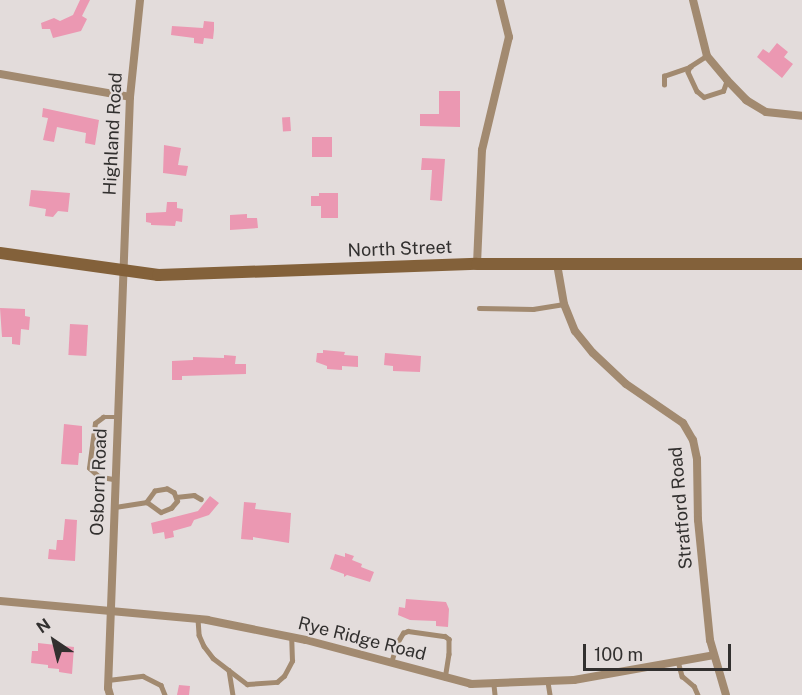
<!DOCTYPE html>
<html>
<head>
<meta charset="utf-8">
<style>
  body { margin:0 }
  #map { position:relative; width:802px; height:695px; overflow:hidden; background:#e3dcdb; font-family:"Public Sans",sans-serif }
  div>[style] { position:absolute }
  .building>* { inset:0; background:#eb98b2; transform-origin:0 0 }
  .service>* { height:4.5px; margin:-2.25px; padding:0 2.25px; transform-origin:2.25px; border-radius:2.25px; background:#a28a70 }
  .minor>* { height:8px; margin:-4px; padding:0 4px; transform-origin:4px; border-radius:4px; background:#a28a70 }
  .secondary>* { height:12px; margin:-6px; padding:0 6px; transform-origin:6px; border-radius:6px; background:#83613a }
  span { translate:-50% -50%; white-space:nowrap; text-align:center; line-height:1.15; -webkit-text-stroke:4.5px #e3dcdb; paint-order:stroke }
  .street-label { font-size:18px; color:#32302f }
  .north { position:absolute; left:24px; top:611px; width:60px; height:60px; -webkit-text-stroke:4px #e3dcdb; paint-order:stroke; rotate:325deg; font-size:16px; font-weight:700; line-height:24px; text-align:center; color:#32302f }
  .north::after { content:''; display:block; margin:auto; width:21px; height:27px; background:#32302f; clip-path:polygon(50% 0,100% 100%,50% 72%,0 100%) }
  .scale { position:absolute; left:583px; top:644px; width:148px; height:27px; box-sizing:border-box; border:3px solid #32302f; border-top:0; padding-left:8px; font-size:18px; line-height:21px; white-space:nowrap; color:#32302f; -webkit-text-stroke:4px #e3dcdb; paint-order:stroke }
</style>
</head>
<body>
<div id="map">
  <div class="building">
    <i style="clip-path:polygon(80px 0,90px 0,82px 16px,87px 19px,81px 31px,53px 38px,50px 29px,42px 29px,41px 23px,54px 18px,60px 21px,73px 15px)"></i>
    <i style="clip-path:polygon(204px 21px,214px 22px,214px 30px,213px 39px,204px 38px,203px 44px,194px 43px,194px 38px,171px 35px,172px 26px,203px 28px)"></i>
    <i style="clip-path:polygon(777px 43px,788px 52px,784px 57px,793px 64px,782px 78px,757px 57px,763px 49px,769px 53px)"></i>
    <i style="clip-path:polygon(439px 91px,460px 91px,460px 127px,420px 126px,420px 114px,439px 114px)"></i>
    <i style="clip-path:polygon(43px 108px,99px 120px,95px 145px,85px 143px,86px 133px,57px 127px,54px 142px,43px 140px,48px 118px,42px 117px)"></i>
    <i style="left:290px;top:117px;width:14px;height:8px;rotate:86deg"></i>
    <i style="left:312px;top:137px;width:20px;height:20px"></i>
    <i style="clip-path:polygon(164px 145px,181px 148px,178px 165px,188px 166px,186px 176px,163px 173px)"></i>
    <i style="clip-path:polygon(422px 158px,445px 159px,442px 201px,430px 200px,432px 170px,421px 170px)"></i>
    <i style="clip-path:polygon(31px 190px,70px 193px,68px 212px,58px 211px,53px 217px,45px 216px,46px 209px,29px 206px)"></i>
    <i style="clip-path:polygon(319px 193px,338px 193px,338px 218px,321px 218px,321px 206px,311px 206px,311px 196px,319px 196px)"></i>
    <i style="clip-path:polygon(167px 202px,177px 202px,177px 208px,183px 209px,182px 222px,176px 221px,175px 226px,151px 225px,151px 223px,146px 222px,146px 213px,166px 212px)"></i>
    <i style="clip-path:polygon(247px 214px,247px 218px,257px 218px,258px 228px,230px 230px,230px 215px)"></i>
    <i style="clip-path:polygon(0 308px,25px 309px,25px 316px,30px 317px,29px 330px,21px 329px,20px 345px,12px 344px,12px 337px,2px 337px)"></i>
    <i style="left:70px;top:324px;width:18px;height:31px;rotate:3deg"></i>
    <i style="clip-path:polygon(323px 350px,345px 352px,344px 355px,358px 356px,358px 367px,342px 366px,342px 370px,327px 369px,327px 366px,316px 362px,317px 353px,323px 353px)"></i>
    <i style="clip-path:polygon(385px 353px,421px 356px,420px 372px,393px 371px,393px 366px,384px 365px)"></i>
    <i style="clip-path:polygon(224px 355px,236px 356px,235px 364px,246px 364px,246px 374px,182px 376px,182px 380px,172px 380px,172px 361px,193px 360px,193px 357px,224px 358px)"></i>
    <i style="clip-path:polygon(64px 424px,82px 426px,82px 453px,79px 453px,78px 465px,61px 464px)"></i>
    <i style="clip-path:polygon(210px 496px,219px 503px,209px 515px,194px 520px,191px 526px,173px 531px,174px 537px,165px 539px,164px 532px,153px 534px,151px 523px,198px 511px)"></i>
    <i style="clip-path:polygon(244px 502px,256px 503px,255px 509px,291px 513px,289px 543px,253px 537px,253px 540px,241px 539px)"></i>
    <i style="clip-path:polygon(65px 519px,77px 520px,75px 561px,48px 559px,49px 549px,56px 550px,57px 540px,63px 540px)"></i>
    <i style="clip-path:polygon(345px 553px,354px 556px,352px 560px,362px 564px,361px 567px,374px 572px,370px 582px,347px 575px,344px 577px,344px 574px,330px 569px,335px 554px,345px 557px)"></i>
    <i style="clip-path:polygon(406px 599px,446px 602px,449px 609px,448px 627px,436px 626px,436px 621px,410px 620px,398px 615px,399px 607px,405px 608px)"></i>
    <i style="clip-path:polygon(38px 643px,74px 647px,72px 674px,59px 672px,59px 669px,48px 668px,48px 665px,31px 663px,32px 651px,38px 651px)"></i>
    <i style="clip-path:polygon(179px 685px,190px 686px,189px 695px,177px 695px)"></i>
  </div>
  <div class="service">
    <i style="left:707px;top:56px;width:20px;rotate:147deg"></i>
    <i style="left:690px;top:67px;width:5px;rotate:112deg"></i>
    <i style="left:688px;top:72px;width:21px;rotate:65deg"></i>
    <i style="left:697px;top:91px;width:9px;rotate:41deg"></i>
    <i style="left:704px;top:97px;width:20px;rotate:-18deg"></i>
    <i style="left:723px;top:91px;width:12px;rotate:-70deg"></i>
    <i style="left:664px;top:85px;width:9px;rotate:-90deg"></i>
    <i style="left:664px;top:76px;width:28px;rotate:-19deg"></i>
    <i style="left:479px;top:308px;width:54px;rotate:1.1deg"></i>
    <i style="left:533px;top:309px;width:31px;rotate:-9deg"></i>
    <i style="left:116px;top:480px;width:17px;rotate:-170deg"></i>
    <i style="left:99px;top:477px;width:13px;rotate:-138deg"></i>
    <i style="left:89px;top:468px;width:45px;rotate:-82.4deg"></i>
    <i style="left:95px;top:423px;width:10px;rotate:-37deg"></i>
    <i style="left:103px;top:417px;width:15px"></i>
    <i style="left:176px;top:497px;width:18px;rotate:-6deg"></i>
    <i style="left:194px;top:495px;width:8px;rotate:30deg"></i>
    <i style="left:115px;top:507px;width:32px;rotate:-9deg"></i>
    <i style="left:147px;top:502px;width:17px;rotate:36deg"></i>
    <i style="left:161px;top:512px;width:11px;rotate:-22deg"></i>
    <i style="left:171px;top:508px;width:9px;rotate:-49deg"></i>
    <i style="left:177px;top:501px;width:9px;rotate:-111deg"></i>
    <i style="left:174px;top:493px;width:8px;rotate:-150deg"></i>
    <i style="left:167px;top:489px;width:12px;rotate:171deg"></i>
    <i style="left:155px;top:491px;width:14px;rotate:126deg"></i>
    <i style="left:198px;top:619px;width:16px;rotate:86deg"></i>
    <i style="left:199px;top:635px;width:12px;rotate:66deg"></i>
    <i style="left:204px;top:646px;width:15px;rotate:53deg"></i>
    <i style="left:213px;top:658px;width:43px;rotate:37.4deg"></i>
    <i style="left:247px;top:684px;width:30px;rotate:-4deg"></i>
    <i style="left:277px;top:682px;width:9px;rotate:-41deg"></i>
    <i style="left:284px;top:676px;width:17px;rotate:-62deg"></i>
    <i style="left:292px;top:661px;width:24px;rotate:-92deg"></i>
    <i style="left:678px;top:661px;width:16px;rotate:75deg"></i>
    <i style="left:682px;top:676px;width:16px;rotate:40deg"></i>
    <i style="left:694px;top:686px;width:10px;rotate:66deg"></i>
    <i style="left:391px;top:663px;width:19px;rotate:-74deg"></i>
    <i style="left:396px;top:645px;width:14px;rotate:-60deg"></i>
    <i style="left:403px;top:633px;width:5px;rotate:-22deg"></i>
    <i style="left:408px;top:631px;width:37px;rotate:8deg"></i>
    <i style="left:445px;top:636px;width:5px;rotate:37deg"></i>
    <i style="left:449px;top:639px;width:15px;rotate:90deg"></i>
    <i style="left:449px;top:654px;width:24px;rotate:99deg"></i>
    <i style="left:229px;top:670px;width:25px;rotate:81deg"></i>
    <i style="left:108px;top:680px;width:35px;rotate:-7deg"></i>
    <i style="left:143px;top:676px;width:20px;rotate:27deg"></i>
    <i style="left:161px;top:685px;width:11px;rotate:68deg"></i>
    <i style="left:548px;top:682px;width:13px;rotate:81deg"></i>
    <i style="left:494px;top:685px;width:10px;rotate:84deg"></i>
  </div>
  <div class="minor">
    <i style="left:693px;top:0;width:58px;rotate:76deg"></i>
    <i style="left:707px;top:56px;width:31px;rotate:50deg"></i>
    <i style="left:727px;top:80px;width:28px;rotate:46deg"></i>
    <i style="left:746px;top:100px;width:23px;rotate:31deg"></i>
    <i style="left:766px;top:112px;width:36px;rotate:6deg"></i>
    <i style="left:0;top:74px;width:132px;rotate:10deg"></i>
    <i style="left:477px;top:264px;width:114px;rotate:-87.5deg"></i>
    <i style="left:482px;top:150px;width:116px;rotate:-76.6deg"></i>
    <i style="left:509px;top:37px;width:38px;rotate:-104deg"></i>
    <i style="left:557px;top:264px;width:41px;rotate:80.1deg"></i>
    <i style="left:564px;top:304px;width:29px;rotate:68deg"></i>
    <i style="left:575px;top:331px;width:28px;rotate:51deg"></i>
    <i style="left:593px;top:353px;width:45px;rotate:43.2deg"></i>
    <i style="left:626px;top:384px;width:69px;rotate:34.4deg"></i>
    <i style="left:683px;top:423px;width:20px;rotate:60deg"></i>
    <i style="left:693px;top:440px;width:19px;rotate:78deg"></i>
    <i style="left:697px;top:459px;width:61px;rotate:89.1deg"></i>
    <i style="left:698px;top:520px;width:121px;rotate:84.3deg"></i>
    <i style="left:710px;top:640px;width:57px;rotate:73.8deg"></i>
    <i style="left:0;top:601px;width:208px;rotate:5.2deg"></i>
    <i style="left:207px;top:620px;width:101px;rotate:11.4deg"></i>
    <i style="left:306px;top:640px;width:171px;rotate:14.9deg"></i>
    <i style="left:471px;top:684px;width:103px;rotate:-2.2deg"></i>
    <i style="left:574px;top:680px;width:142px;rotate:-10.1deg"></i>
    <i style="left:110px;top:695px;width:7px;rotate:-106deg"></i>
    <i style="left:108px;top:688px;width:591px;rotate:-87.87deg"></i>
    <i style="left:130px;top:97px;width:98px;rotate:-84.1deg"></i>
  </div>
  <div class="secondary">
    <i style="left:0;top:253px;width:160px;rotate:7.9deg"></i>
    <i style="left:158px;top:275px;width:319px;rotate:-2deg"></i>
    <i style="left:477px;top:264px;width:325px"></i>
  </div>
  <div class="street-label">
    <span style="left:113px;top:134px;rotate:-87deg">Highland Road</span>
    <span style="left:400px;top:249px;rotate:-2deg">North Street</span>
    <span style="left:99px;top:482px;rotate:-88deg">Osborn Road</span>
    <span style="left:681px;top:508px;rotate:-95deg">Stratford Road</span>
    <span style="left:362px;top:639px;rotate:14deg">Rye Ridge Road</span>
  </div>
  <div class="north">N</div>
  <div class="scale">100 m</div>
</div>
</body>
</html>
